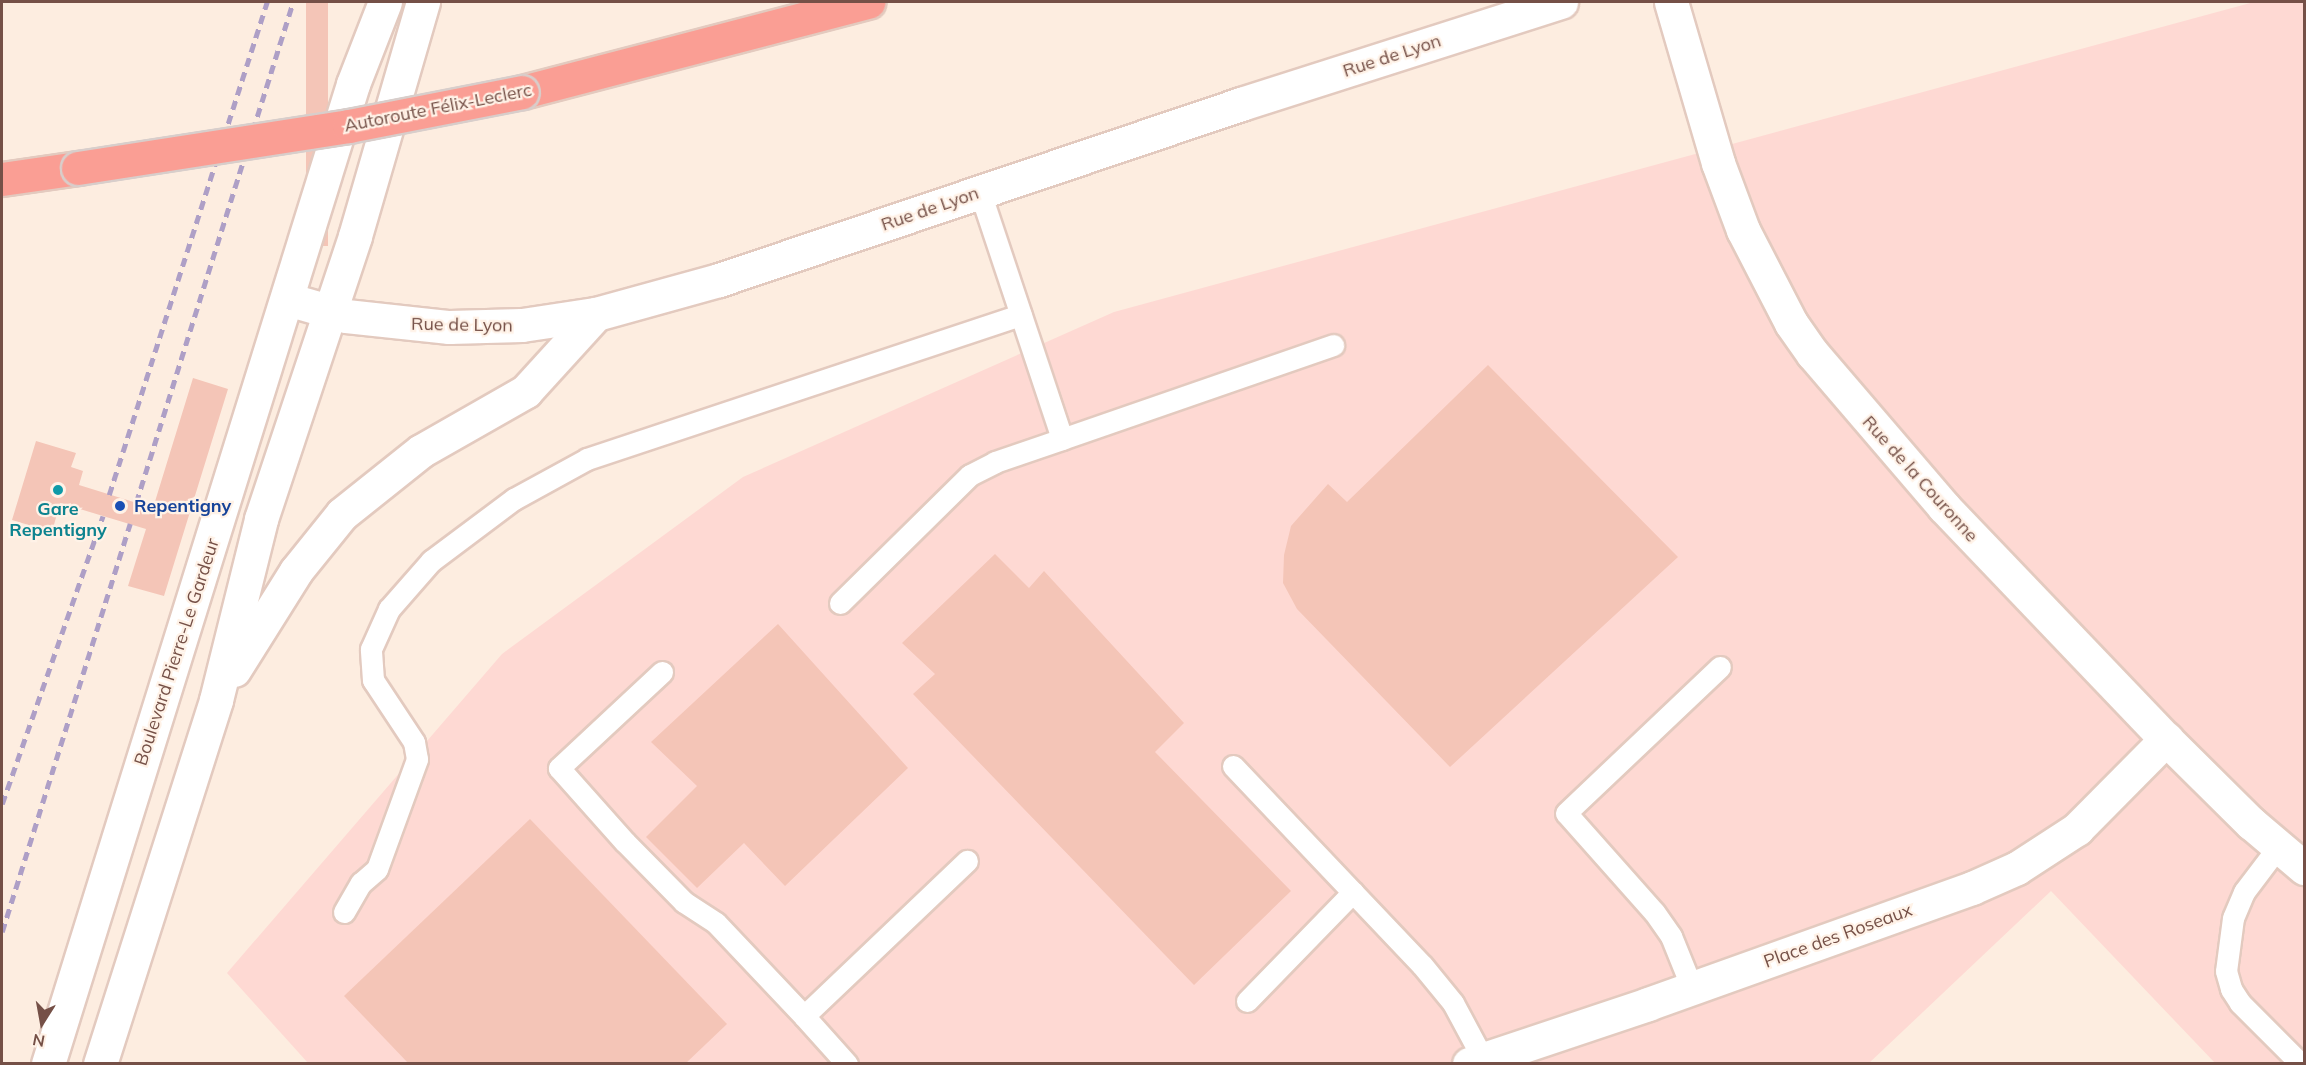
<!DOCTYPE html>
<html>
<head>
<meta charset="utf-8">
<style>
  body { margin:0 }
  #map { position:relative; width:2306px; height:1065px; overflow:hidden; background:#fdede0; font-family:Mulish,sans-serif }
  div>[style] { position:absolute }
  .commercial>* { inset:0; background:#fed9d3 }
  .building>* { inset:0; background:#f4c5b7; transform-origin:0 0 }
  .roads { filter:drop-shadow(2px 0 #e3cabf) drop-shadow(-2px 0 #e3cabf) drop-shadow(0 2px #e3cabf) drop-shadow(0 -2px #e3cabf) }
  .lane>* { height:21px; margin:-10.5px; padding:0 10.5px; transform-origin:10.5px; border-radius:10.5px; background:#fff }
  .street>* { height:33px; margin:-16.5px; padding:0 16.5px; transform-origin:16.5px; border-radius:16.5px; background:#fff }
  .secondary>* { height:33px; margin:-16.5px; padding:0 16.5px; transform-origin:16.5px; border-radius:16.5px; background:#fff }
  .highway>* { height:33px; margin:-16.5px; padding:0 16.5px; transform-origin:16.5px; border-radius:16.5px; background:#fa9e94 }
  .rail>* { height:4.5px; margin-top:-2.25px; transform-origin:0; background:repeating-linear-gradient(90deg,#ae9fc6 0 9px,transparent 0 15px) }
  .bridges { filter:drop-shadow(2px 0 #d8cecb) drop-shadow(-2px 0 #d8cecb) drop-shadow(0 2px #d8cecb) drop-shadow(0 -2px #d8cecb) }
  .highway-bridge>* { height:33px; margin:-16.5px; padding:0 16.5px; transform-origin:16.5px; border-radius:16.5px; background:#fa9e94 }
  .dots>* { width:16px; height:16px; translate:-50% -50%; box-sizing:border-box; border:3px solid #fff2e7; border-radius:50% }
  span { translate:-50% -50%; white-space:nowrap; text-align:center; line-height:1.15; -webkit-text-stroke:4.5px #fff2e7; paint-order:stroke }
  .street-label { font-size:18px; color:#755047 }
  .transit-label { font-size:18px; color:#164399; font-weight:700 }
  .left { translate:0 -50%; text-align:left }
  .culture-label { font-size:18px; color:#0d838f; font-weight:700 }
  .frame { position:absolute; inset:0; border:3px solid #755047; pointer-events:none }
  .north { position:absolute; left:12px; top:993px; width:60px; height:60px; -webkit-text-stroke:4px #fff2e7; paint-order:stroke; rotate:191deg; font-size:16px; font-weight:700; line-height:24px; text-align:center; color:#755047 }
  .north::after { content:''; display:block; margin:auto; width:21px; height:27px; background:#755047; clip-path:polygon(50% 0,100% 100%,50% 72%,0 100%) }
</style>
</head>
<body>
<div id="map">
  <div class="commercial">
    <i style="clip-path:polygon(2254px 2px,2304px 2px,2304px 1063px,2215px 1063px,2051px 891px,1868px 1064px,308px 1063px,227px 973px,502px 654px,743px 477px,1114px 312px)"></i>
  </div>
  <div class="building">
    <i style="left:306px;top:2px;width:22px;height:244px"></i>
    <i style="clip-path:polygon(1488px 365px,1678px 557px,1450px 767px,1297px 609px,1283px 583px,1284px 555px,1291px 526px,1328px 484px,1347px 502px)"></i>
    <i style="clip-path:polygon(193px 378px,228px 389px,164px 596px,128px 586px,146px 529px,60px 503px,52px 532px,12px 520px,36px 441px,76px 453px,71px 467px,83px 471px,79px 485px,153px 508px)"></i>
    <i style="clip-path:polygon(995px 554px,1029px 588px,1044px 571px,1184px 723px,1155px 752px,1291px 891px,1194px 985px,913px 694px,935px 674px,902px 643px)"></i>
    <i style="clip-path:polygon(778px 624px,908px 768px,785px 886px,744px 843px,697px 888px,646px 837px,697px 786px,651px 742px)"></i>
    <i style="clip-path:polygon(530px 819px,727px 1024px,685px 1064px,409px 1064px,344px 996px)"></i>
  </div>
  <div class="roads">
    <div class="lane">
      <i style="left:980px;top:192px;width:260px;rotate:71.6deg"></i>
      <i style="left:1062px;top:439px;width:287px;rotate:-19.1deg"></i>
      <i style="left:840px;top:603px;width:182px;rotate:-44.6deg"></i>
      <i style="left:970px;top:475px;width:28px;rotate:-27deg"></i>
      <i style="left:995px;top:462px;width:71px;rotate:-18.9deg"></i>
      <i style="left:662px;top:672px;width:141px;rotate:137deg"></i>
      <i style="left:559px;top:768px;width:99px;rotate:48.3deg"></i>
      <i style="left:625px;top:842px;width:84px;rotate:45.5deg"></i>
      <i style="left:684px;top:902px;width:38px;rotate:33deg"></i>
      <i style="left:716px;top:923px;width:128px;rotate:46.6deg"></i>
      <i style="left:1233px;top:766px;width:274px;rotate:46.5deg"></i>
      <i style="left:1422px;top:965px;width:49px;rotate:50.8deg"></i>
      <i style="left:1453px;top:1003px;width:64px;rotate:61.8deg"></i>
      <i style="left:2278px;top:847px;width:56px;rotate:127.1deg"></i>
      <i style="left:2244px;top:892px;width:28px;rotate:113deg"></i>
      <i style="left:2233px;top:918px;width:53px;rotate:97.5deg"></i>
      <i style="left:2226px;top:971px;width:19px;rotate:74deg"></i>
      <i style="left:2231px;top:989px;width:17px;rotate:57deg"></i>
      <i style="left:2240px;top:1003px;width:86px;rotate:45deg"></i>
      <i style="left:344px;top:912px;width:34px;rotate:-60deg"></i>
      <i style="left:361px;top:883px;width:21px;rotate:-41deg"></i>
      <i style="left:377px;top:869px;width:117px;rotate:-70deg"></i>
      <i style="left:417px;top:759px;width:17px;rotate:-100deg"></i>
      <i style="left:414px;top:742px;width:74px;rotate:-123.5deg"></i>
      <i style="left:373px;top:680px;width:31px;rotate:-94deg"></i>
      <i style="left:371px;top:649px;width:44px;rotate:-65.8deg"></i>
      <i style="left:389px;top:609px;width:64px;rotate:-48.8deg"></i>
      <i style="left:431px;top:561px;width:104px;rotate:-36.8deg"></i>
      <i style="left:514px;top:499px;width:83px;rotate:-28.7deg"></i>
      <i style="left:587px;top:459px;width:457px;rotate:-18.4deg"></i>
      <i style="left:1692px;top:988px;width:56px;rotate:-112deg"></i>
      <i style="left:1671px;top:936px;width:29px;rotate:-125deg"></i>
      <i style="left:1654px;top:912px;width:132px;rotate:-131.6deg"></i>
      <i style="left:1566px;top:813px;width:212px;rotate:-43.5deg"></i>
      <i style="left:1247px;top:1001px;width:152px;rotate:-45.8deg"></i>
      <i style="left:847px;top:1064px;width:64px;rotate:-131.9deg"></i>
      <i style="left:804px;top:1016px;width:225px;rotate:-43.6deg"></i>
    </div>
    <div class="street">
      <i style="left:1671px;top:2px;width:168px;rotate:73.7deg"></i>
      <i style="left:1718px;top:163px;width:72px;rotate:69.5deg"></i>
      <i style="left:1743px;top:230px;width:105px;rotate:62.7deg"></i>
      <i style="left:1791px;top:323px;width:38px;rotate:55deg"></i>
      <i style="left:1813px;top:354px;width:201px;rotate:49.4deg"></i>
      <i style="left:1944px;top:507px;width:321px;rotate:46.3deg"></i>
      <i style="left:2166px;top:739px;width:120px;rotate:44.7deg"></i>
      <i style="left:2251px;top:823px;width:70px;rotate:40.3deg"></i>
      <i style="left:1469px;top:1064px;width:189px;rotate:-18.5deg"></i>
      <i style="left:1648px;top:1004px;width:344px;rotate:-19.7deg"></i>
      <i style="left:1972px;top:888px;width:49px;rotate:-24deg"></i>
      <i style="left:2017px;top:868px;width:72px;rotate:-33deg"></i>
      <i style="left:2077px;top:829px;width:127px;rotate:-45.3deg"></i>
    </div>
    <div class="secondary">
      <i style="left:287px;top:299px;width:61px;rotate:16.1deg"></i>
      <i style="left:346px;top:316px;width:104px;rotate:6.1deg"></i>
      <i style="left:449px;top:327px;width:73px;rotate:-1.6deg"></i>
      <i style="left:522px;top:325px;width:75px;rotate:-8.5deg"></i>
      <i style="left:596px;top:314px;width:128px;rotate:-15.5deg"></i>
      <i style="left:719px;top:280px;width:551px;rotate:-18.63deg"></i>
      <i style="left:1241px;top:104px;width:336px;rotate:-17.7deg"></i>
      <i style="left:234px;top:670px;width:117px;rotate:-57.9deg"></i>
      <i style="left:296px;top:571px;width:73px;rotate:-51.1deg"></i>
      <i style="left:342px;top:514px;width:101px;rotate:-38.6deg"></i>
      <i style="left:421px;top:451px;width:121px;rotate:-29.7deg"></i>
      <i style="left:526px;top:391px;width:104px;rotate:-47.7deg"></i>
      <i style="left:48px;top:1064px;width:1026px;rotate:-72.71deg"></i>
      <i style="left:353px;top:84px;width:88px;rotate:-68.7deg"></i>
      <i style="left:100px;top:1064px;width:382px;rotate:-72.3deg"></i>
      <i style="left:216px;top:700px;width:187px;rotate:-76deg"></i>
      <i style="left:261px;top:519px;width:298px;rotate:-71.6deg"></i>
      <i style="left:355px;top:236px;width:244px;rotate:-73.8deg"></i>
    </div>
    <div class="highway">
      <i style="left:522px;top:92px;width:358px;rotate:-14.6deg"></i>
      <i style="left:2px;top:179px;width:77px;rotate:-8.2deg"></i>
    </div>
  </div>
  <div class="rail">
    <i style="left:109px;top:495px;width:518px;rotate:-72.23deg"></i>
    <i style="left:136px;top:503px;width:525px;rotate:-72.6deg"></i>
    <i style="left:2px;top:804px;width:305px;rotate:-70.7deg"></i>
    <i style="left:2px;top:932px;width:428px;rotate:-72.6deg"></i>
  </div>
  <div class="bridges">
    <div class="highway-bridge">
      <i style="left:78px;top:168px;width:274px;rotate:-8.8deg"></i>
      <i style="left:349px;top:126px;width:176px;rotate:-11.1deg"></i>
    </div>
  </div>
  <div class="dots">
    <i style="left:58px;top:490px;background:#0f9aa8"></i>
    <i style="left:120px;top:506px;background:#1a4fb4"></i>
  </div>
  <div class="street-label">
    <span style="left:1392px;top:56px;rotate:-18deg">Rue de Lyon</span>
    <span style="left:438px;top:108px;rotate:-11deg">Autoroute Félix-Leclerc</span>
    <span style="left:930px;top:209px;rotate:-19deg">Rue de Lyon</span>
    <span style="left:462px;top:325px;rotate:1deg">Rue de Lyon</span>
    <span style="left:1920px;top:479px;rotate:48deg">Rue de la Couronne</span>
    <span style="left:177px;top:652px;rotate:-72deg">Boulevard Pierre-Le Gardeur</span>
    <span style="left:1838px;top:936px;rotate:-20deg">Place des Roseaux</span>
  </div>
  <div class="transit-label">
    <span class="left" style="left:134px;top:506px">Repentigny</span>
  </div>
  <div class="culture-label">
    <span style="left:58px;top:520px">Gare<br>Repentigny</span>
  </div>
  <div class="frame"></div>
  <div class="north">N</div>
</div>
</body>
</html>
